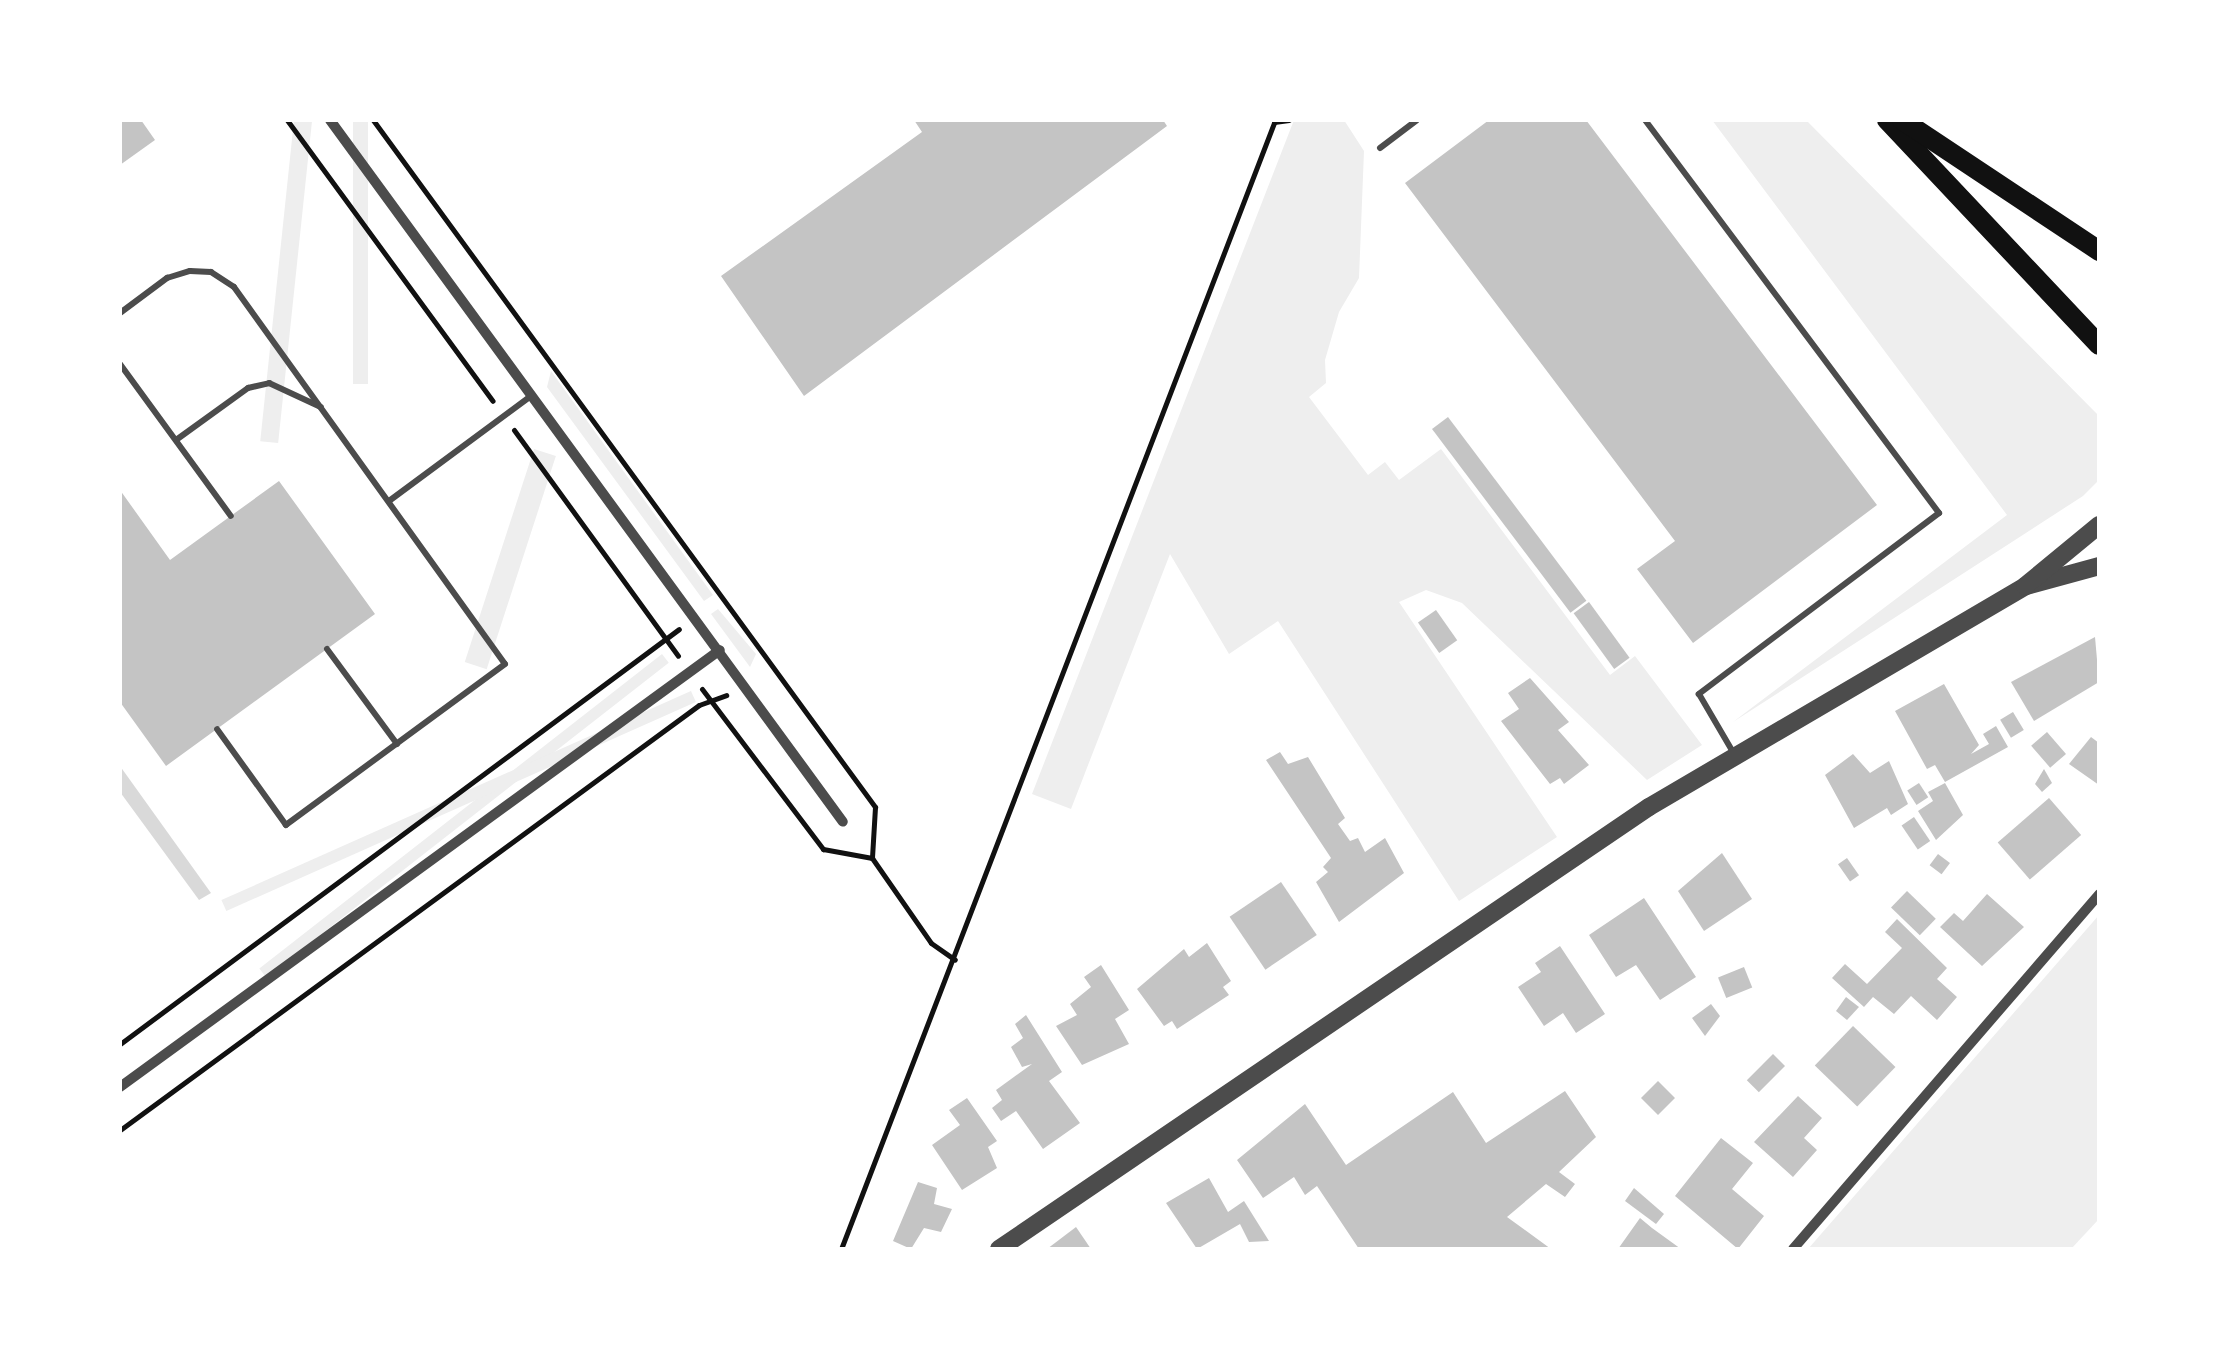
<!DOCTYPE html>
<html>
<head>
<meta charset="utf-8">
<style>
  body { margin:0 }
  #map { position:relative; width:2219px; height:1369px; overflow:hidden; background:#fff; font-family:"Titillium Web",sans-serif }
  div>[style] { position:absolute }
  .green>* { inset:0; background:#eee; transform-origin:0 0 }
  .water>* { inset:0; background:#d9d9d9 }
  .building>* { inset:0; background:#c4c4c4; transform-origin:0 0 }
  .path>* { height:5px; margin:-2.5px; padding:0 2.5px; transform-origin:2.5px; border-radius:2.5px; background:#111 }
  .service>* { height:6px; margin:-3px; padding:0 3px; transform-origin:3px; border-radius:3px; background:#4c4c4c }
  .minor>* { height:10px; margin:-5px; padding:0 5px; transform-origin:5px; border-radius:5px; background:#4c4c4c }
  .tertiary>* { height:18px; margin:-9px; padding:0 9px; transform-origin:9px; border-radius:9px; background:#4c4c4c }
  .primary>* { height:20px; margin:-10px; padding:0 10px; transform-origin:10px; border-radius:10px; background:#111 }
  span { translate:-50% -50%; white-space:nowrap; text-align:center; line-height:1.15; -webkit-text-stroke:9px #fff; paint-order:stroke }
  .frame { position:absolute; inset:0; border:122px solid #fff; pointer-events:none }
</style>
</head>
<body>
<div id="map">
  <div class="green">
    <i style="left:294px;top:120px;width:18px;height:323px;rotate:6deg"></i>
    <i style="left:353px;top:120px;width:15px;height:264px"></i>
    <i style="clip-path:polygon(1294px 120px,1344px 120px,1364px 151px,1359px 278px,1339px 312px,1325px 360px,1326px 383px,1309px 397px,1368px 475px,1385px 462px,1399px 480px,1441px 449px,1610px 675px,1635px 656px,1702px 745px,1647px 780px,1462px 603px,1426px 590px,1399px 602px,1557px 837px,1459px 901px,1278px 621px,1229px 654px,1170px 554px,1071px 809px,1032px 794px)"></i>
    <i style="clip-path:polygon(1712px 120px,1806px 120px,2099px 416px,2099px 480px,2083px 496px,1733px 722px,2007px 515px)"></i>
    <i style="clip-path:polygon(551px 371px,713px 595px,704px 601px,547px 387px)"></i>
    <i style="left:534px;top:449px;width:23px;height:224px;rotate:18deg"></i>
    <i style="clip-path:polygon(718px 609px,756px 654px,750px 667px,711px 614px)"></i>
    <i style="left:662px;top:654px;width:11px;height:511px;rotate:52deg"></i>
    <i style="left:691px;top:691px;width:12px;height:514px;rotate:66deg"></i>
    <i style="clip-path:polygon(2099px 915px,2099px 1219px,2071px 1249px,1808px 1249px)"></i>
  </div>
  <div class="water">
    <i style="clip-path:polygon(120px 766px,211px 893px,199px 900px,120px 792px)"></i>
  </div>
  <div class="building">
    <i style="clip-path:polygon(120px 120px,141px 120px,155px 140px,120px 165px)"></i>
    <i style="clip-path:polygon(914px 120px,1163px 120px,1167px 126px,804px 396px,721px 276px,922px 132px)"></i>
    <i style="clip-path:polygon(1489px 120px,1586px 120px,1877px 505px,1693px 643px,1637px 569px,1675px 541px,1405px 183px)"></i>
    <i style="left:1448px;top:417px;width:230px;height:20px;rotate:53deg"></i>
    <i style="clip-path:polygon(279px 481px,375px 614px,166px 766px,120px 702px,120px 490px,170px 560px)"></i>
    <i style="left:1589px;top:602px;width:69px;height:19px;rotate:54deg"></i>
    <i style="left:1436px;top:610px;width:37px;height:22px;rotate:55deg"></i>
    <i style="clip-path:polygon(2095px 637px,2099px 682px,2034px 721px,2011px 682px)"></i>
    <i style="clip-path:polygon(1530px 678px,1569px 722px,1558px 730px,1589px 765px,1564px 784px,1560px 778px,1550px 784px,1501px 721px,1519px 709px,1508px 693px)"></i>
    <i style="clip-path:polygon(1944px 684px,1979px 745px,1971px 754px,1989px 744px,1983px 734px,1996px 726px,2008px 747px,1945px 782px,1935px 765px,1927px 769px,1895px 711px)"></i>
    <i style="left:2013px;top:712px;width:21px;height:15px;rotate:59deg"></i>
    <i style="left:2047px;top:732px;width:29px;height:21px;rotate:49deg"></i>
    <i style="clip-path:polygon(2091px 737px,2099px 743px,2099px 785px,2069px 764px)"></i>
    <i style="clip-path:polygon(1280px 752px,1288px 764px,1308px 757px,1345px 818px,1338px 824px,1350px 841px,1358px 838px,1365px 852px,1385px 838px,1404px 873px,1339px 922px,1316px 882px,1328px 872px,1323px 867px,1331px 858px,1266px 760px)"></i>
    <i style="clip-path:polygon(1853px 754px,1870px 773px,1889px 761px,1908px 804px,1891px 815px,1887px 808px,1854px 828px,1825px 775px)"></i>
    <i style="clip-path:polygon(2044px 769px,2052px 783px,2042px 792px,2035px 784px)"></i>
    <i style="left:1919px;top:783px;width:17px;height:14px;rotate:57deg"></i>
    <i style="clip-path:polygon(1945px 783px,1963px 815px,1936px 840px,1918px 811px,1933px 801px,1928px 792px)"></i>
    <i style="left:2049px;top:798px;width:49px;height:68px;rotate:49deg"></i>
    <i style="left:1914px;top:817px;width:29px;height:15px;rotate:56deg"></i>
    <i style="clip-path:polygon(1722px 853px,1752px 899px,1704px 931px,1678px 891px)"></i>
    <i style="left:1938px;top:854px;width:15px;height:14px;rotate:37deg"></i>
    <i style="left:1847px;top:858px;width:21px;height:11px;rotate:55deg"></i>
    <i style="left:1281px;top:882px;width:64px;height:62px;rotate:56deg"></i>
    <i style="left:1907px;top:891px;width:40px;height:23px;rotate:44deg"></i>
    <i style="clip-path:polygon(1987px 894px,2024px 927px,1982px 966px,1940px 927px,1954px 913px,1963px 921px)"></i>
    <i style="clip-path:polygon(1644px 898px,1696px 977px,1660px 1000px,1636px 965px,1616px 977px,1589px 935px)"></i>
    <i style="clip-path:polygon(1897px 919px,1947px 968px,1937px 979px,1957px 997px,1937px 1020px,1911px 996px,1894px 1014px,1873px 997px,1864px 1007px,1832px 978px,1845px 964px,1867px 984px,1902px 948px,1885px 932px)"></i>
    <i style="clip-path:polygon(1207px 943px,1231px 981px,1223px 987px,1229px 995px,1177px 1029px,1172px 1021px,1164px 1026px,1137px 989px,1184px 949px,1189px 957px)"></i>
    <i style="clip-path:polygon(1560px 946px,1605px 1014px,1576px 1033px,1563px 1013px,1544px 1026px,1518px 987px,1541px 972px,1535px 963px)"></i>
    <i style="clip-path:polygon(1101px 965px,1129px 1010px,1115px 1019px,1129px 1044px,1082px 1065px,1056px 1026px,1077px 1015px,1070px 1004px,1091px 987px,1084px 977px)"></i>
    <i style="left:1744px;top:967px;width:22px;height:28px;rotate:68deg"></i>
    <i style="clip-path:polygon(1846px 997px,1859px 1007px,1847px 1020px,1836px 1011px)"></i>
    <i style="clip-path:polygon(1711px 1004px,1720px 1016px,1705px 1036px,1692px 1018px)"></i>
    <i style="clip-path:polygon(1026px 1015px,1062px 1072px,1049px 1081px,1080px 1123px,1043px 1149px,1016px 1111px,1001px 1121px,992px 1108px,1002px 1100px,996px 1090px,1032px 1064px,1022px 1067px,1011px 1047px,1023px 1038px,1015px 1024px)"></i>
    <i style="left:1853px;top:1026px;width:59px;height:55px;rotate:44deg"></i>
    <i style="left:1773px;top:1054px;width:17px;height:37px;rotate:45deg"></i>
    <i style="left:1658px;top:1081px;width:24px;height:24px;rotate:45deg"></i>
    <i style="clip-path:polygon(1565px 1091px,1596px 1137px,1559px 1172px,1575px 1184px,1565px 1197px,1546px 1184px,1507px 1217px,1551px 1249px,1359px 1249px,1317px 1186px,1305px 1195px,1294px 1177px,1263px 1198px,1237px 1160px,1305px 1104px,1346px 1165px,1453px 1092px,1486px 1143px)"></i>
    <i style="clip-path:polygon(1798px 1096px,1822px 1118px,1804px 1138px,1817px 1150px,1793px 1177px,1754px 1142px)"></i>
    <i style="clip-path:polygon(967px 1098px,997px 1141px,988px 1147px,997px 1168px,962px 1190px,932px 1145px,960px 1125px,949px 1110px)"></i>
    <i style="clip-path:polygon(1721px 1138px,1753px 1163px,1732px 1189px,1764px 1216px,1738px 1249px,1675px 1196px)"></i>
    <i style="clip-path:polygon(1209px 1178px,1228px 1212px,1244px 1201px,1269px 1241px,1249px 1242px,1240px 1224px,1197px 1249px,1166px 1203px)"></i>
    <i style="clip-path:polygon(918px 1182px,937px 1188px,934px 1204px,952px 1209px,941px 1232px,924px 1228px,911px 1249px,893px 1241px)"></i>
    <i style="clip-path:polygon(1634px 1188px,1664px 1214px,1656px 1224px,1625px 1201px)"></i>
    <i style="clip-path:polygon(1640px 1218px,1652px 1228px,1681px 1249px,1618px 1249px)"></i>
    <i style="clip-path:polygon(1076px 1227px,1091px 1249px,1047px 1249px)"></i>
  </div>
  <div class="path">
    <i style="left:287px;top:120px;width:348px;rotate:53.8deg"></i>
    <i style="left:373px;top:120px;width:851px;rotate:53.84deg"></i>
    <i style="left:875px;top:807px;width:51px;rotate:93.4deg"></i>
    <i style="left:872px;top:858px;width:103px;rotate:55.2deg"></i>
    <i style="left:931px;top:943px;width:29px;rotate:35deg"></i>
    <i style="left:1274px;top:122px;width:15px;rotate:-8deg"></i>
    <i style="left:514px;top:430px;width:279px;rotate:54deg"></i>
    <i style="left:702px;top:689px;width:201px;rotate:52.9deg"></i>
    <i style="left:823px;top:849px;width:50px;rotate:10.4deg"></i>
    <i style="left:120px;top:1044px;width:696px;rotate:-36.59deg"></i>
    <i style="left:120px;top:1130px;width:718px;rotate:-36.28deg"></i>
    <i style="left:699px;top:705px;width:29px;rotate:-20deg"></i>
    <i style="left:841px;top:1249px;width:1210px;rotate:-68.97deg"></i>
  </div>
  <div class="service">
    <i style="left:1645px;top:120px;width:491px;rotate:53.2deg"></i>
    <i style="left:1939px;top:513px;width:301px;rotate:143deg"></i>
    <i style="left:1699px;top:694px;width:69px;rotate:59.7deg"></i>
    <i style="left:1380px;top:148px;width:46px;rotate:-37.1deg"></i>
    <i style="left:120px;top:313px;width:59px;rotate:-36.7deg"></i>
    <i style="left:167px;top:278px;width:24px;rotate:-17deg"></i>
    <i style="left:190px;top:271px;width:21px;rotate:3deg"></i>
    <i style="left:211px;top:272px;width:27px;rotate:33deg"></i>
    <i style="left:234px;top:287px;width:464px;rotate:54.3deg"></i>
    <i style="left:505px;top:664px;width:272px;rotate:143.7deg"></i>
    <i style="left:286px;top:825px;width:118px;rotate:-125.7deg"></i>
    <i style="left:120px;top:364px;width:188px;rotate:53.9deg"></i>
    <i style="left:176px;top:440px;width:89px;rotate:-35.8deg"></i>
    <i style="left:248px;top:388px;width:22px;rotate:-13deg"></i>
    <i style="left:269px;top:383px;width:57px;rotate:24.8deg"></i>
    <i style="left:389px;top:501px;width:177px;rotate:-36.5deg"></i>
    <i style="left:327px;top:649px;width:118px;rotate:53.6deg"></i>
  </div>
  <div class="minor">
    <i style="left:330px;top:120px;width:869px;rotate:53.84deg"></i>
    <i style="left:120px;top:1087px;width:742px;rotate:-36.07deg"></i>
    <i style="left:1793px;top:1249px;width:469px;rotate:-49.2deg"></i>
  </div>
  <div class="tertiary">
    <i style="left:2026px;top:586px;width:76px;rotate:-15.3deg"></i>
    <i style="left:999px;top:1249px;width:786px;rotate:-34.22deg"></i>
    <i style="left:1649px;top:807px;width:436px;rotate:-30.4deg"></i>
    <i style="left:2025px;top:586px;width:96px;rotate:-39.5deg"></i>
  </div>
  <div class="primary">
    <i style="left:1887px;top:120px;width:309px;rotate:46.7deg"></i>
    <i style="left:1902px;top:120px;width:237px;rotate:33.6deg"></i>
  </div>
  <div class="frame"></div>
</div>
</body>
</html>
